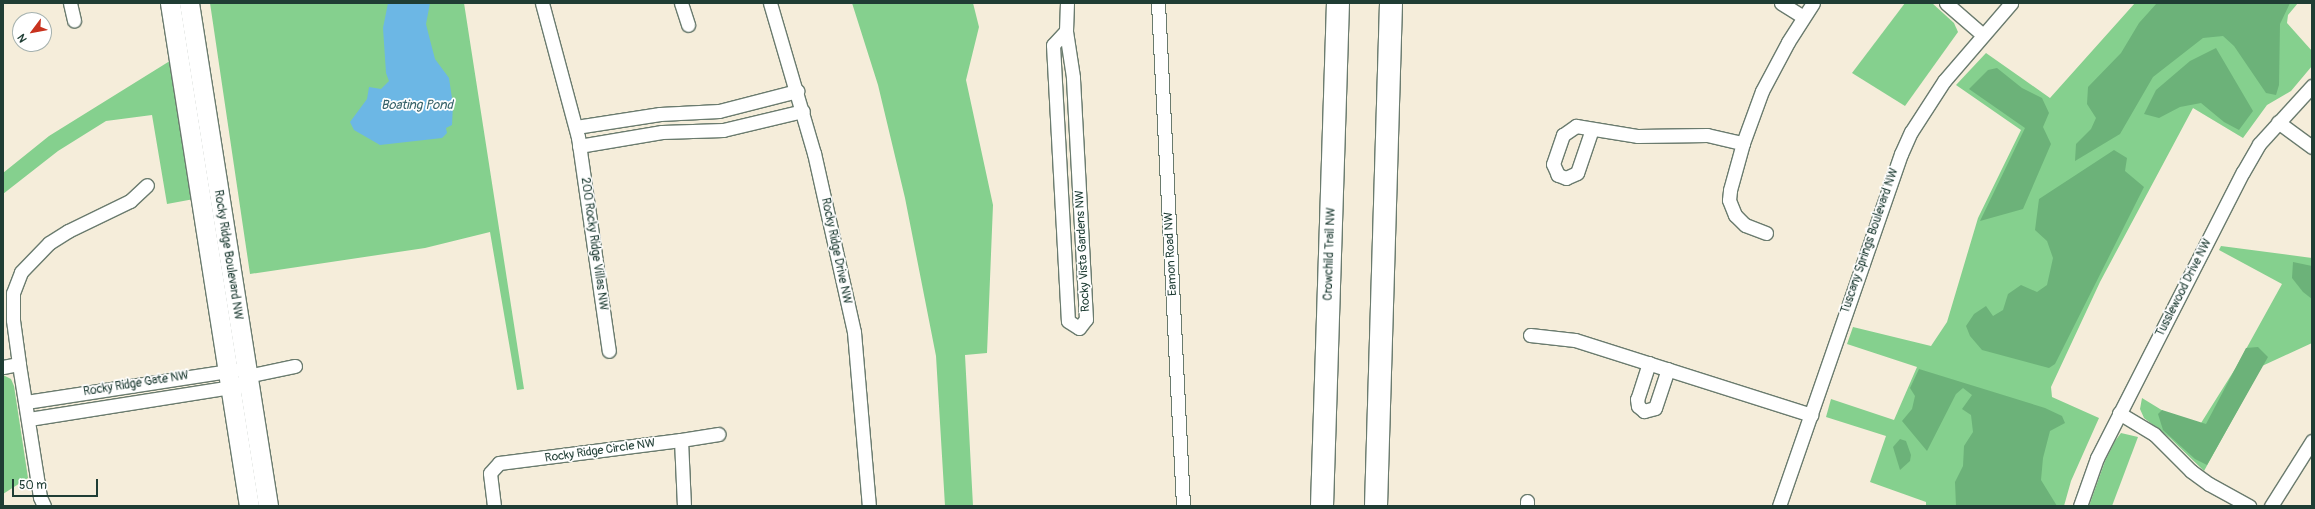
<!DOCTYPE html>
<html>
<head>
<meta charset="utf-8">
<style>
  body { margin:0 }
  #map { position:relative; width:2315px; height:509px; overflow:hidden; background:#f5edda; font-family:Pangolin,sans-serif }
  div>[style] { position:absolute }
  .green>* { inset:0; background:#85d08e }
  .forest>* { inset:0; background:#6cb279 }
  .water>* { inset:0; background:#6cb7e5 }
  .roads { filter:drop-shadow(1px 0 #6a7b6e) drop-shadow(-1px 0 #6a7b6e) drop-shadow(0 1px #6a7b6e) drop-shadow(0 -1px #6a7b6e) }
  .street>* { height:13px; margin:-6.5px; padding:0 6.5px; transform-origin:6.5px; border-radius:6.5px; background:#fff }
  .secondary>* { height:19px; margin:-9.5px; padding:0 9.5px; transform-origin:9.5px; border-radius:9.5px; background:#fff }
  .highway>* { height:22px; margin:-11px; padding:0 11px; transform-origin:11px; border-radius:11px; background:#fff }
  span { translate:-50% -50%; white-space:nowrap; text-align:center; line-height:1.15; -webkit-text-stroke:3.5px #fff; paint-order:stroke }
  .street-label { font-size:12px; color:#1f3d34 }
  .water-label { font-size:13px; color:#366269; font-style:italic }
  .frame { position:absolute; inset:0; border:4px solid #1f3d34; pointer-events:none }
  .north { position:absolute; left:12px; top:12px; width:40px; height:40px; box-sizing:border-box; background:#fff; border:1px solid #a5b1ae; border-radius:50%; rotate:238deg; font-size:11px; font-weight:700; line-height:16px; text-align:center; color:#1f3d34 }
  .north::after { content:''; display:block; margin:auto; width:14px; height:18px; background:#c8321e; clip-path:polygon(50% 0,100% 100%,50% 72%,0 100%) }
  .scale { position:absolute; left:12px; top:479px; width:86px; height:18px; box-sizing:border-box; border:2px solid #1f3d34; border-top:0; padding-left:5px; font-size:12px; line-height:14px; white-space:nowrap; color:#1f3d34; -webkit-text-stroke:3px #fff; paint-order:stroke }
</style>
</head>
<body>
<div id="map">
  <div class="green">
    <i style="clip-path:polygon(210px 3px,464px 3px,524px 389px,517px 390px,490px 232px,425px 248px,250px 274px)"></i>
    <i style="clip-path:polygon(852px 3px,973px 3px,979px 27px,966px 80px,993px 205px,987px 353px,965px 355px,973px 506px,945px 506px,936px 356px,905px 198px,878px 85px)"></i>
    <i style="clip-path:polygon(1905px 3px,1932px 3px,1954px 23px,1958px 32px,1905px 106px,1852px 73px)"></i>
    <i style="clip-path:polygon(2135px 3px,2298px 3px,2288px 15px,2287px 23px,2312px 51px,2312px 66px,2291px 91px,2267px 105px,2243px 138px,2193px 108px,2100px 282px,2051px 387px,2052px 397px,2099px 418px,2071px 481px,2064px 506px,1926px 506px,1926px 502px,1870px 482px,1886px 436px,1826px 417px,1831px 399px,1894px 420px,1917px 367px,1847px 344px,1853px 327px,1931px 346px,1947px 322px,1978px 218px,2021px 130px,1956px 85px,1986px 53px,2050px 98px)"></i>
    <i style="clip-path:polygon(173px 59px,194px 199px,167px 204px,152px 115px,106px 121px,58px 151px,3px 194px,3px 173px,49px 136px)"></i>
    <i style="clip-path:polygon(2221px 246px,2312px 258px,2312px 343px,2262px 366px,2204px 471px,2170px 438px,2144px 418px,2140px 409px,2142px 398px,2196px 431px,2235px 369px,2282px 284px,2219px 250px)"></i>
    <i style="clip-path:polygon(3px 375px,11px 379px,14px 386px,28px 478px,3px 494px)"></i>
    <i style="clip-path:polygon(2121px 433px,2138px 437px,2112px 506px,2089px 506px,2105px 461px,2115px 441px)"></i>
  </div>
  <div class="forest">
    <i style="clip-path:polygon(2157px 3px,2290px 3px,2280px 24px,2279px 85px,2276px 95px,2266px 93px,2234px 46px,2223px 36px,2203px 38px,2153px 77px,2120px 134px,2075px 161px,2076px 144px,2091px 129px,2096px 118px,2087px 104px,2088px 87px,2121px 53px,2139px 23px)"></i>
    <i style="clip-path:polygon(2216px 48px,2253px 111px,2239px 130px,2224px 122px,2201px 103px,2180px 107px,2159px 118px,2144px 114px,2156px 90px,2190px 61px)"></i>
    <i style="clip-path:polygon(1997px 68px,2022px 88px,2042px 98px,2049px 113px,2043px 127px,2051px 144px,2023px 209px,1980px 221px,2025px 128px,1969px 89px,1988px 70px)"></i>
    <i style="clip-path:polygon(2114px 150px,2127px 158px,2125px 171px,2144px 187px,2055px 364px,2049px 368px,1982px 350px,1970px 336px,1966px 326px,1974px 314px,1986px 306px,1993px 316px,2003px 310px,2008px 294px,2021px 285px,2037px 292px,2047px 285px,2053px 258px,2047px 241px,2035px 230px,2039px 199px)"></i>
    <i style="clip-path:polygon(2293px 262px,2312px 266px,2312px 299px,2303px 292px,2292px 278px)"></i>
    <i style="clip-path:polygon(2258px 347px,2268px 357px,2207px 465px,2195px 459px,2163px 430px,2158px 414px,2162px 410px,2206px 424px,2246px 348px)"></i>
    <i style="clip-path:polygon(1919px 369px,2045px 408px,2062px 416px,2065px 423px,2050px 431px,2043px 458px,2041px 480px,2057px 506px,1956px 506px,1955px 482px,1963px 466px,1964px 446px,1973px 432px,1971px 415px,1962px 409px,1972px 395px,1963px 388px,1956px 394px,1927px 451px,1902px 421px,1912px 409px,1915px 396px,1910px 388px)"></i>
    <i style="clip-path:polygon(1900px 439px,1906px 441px,1911px 455px,1910px 461px,1900px 470px,1893px 447px)"></i>
  </div>
  <div class="water">
    <i style="clip-path:polygon(388px 3px,430px 3px,426px 24px,430px 40px,435px 59px,449px 78px,453px 105px,452px 125px,446px 128px,447px 133px,442px 138px,380px 145px,354px 130px,350px 122px,367px 99px,369px 87px,381px 89px,389px 81px,386px 73px,383px 28px)"></i>
  </div>
  <div class="roads">
    <div class="street">
      <i style="left:70px;top:3px;width:18px;rotate:77deg"></i>
      <i style="left:542px;top:3px;width:139px;rotate:75deg"></i>
      <i style="left:578px;top:137px;width:216px;rotate:81.8deg"></i>
      <i style="left:681px;top:3px;width:23px;rotate:72deg"></i>
      <i style="left:770px;top:3px;width:156px;rotate:73.7deg"></i>
      <i style="left:814px;top:153px;width:183px;rotate:77.4deg"></i>
      <i style="left:854px;top:332px;width:175px;rotate:85.1deg"></i>
      <i style="left:1158px;top:3px;width:504px;rotate:87.15deg"></i>
      <i style="left:1781px;top:3px;width:26px;rotate:32deg"></i>
      <i style="left:1946px;top:3px;width:49px;rotate:40.9deg"></i>
      <i style="left:1066px;top:31px;width:19px;rotate:133deg"></i>
      <i style="left:1053px;top:45px;width:276px;rotate:86.9deg"></i>
      <i style="left:1068px;top:321px;width:13px;rotate:32deg"></i>
      <i style="left:1079px;top:328px;width:11px;rotate:-52deg"></i>
      <i style="left:1086px;top:319px;width:242px;rotate:-93.1deg"></i>
      <i style="left:1073px;top:77px;width:47px;rotate:-98.7deg"></i>
      <i style="left:1066px;top:31px;width:28px;rotate:-88deg"></i>
      <i style="left:2278px;top:122px;width:42px;rotate:36.3deg"></i>
      <i style="left:576px;top:127px;width:85px;rotate:-8.8deg"></i>
      <i style="left:660px;top:114px;width:59px;rotate:-2.9deg"></i>
      <i style="left:719px;top:111px;width:81px;rotate:-14.4deg"></i>
      <i style="left:1592px;top:129px;width:46px;rotate:108.8deg"></i>
      <i style="left:1577px;top:173px;width:12px;rotate:156deg"></i>
      <i style="left:1566px;top:178px;width:9px;rotate:-159deg"></i>
      <i style="left:1558px;top:175px;width:12px;rotate:-114deg"></i>
      <i style="left:1553px;top:164px;width:31px;rotate:-71deg"></i>
      <i style="left:1563px;top:135px;width:16px;rotate:-35deg"></i>
      <i style="left:1576px;top:126px;width:63px;rotate:9.2deg"></i>
      <i style="left:1638px;top:136px;width:69px;rotate:-0.8deg"></i>
      <i style="left:1707px;top:135px;width:37px;rotate:13deg"></i>
      <i style="left:579px;top:146px;width:84px;rotate:-9.6deg"></i>
      <i style="left:662px;top:132px;width:61px;rotate:-1.9deg"></i>
      <i style="left:723px;top:130px;width:82px;rotate:-13.4deg"></i>
      <i style="left:1766px;top:233px;width:22px;rotate:-159deg"></i>
      <i style="left:1745px;top:225px;width:14px;rotate:-135deg"></i>
      <i style="left:1735px;top:215px;width:16px;rotate:-112deg"></i>
      <i style="left:1729px;top:200px;width:10px;rotate:-84deg"></i>
      <i style="left:1730px;top:190px;width:49px;rotate:-74.5deg"></i>
      <i style="left:1743px;top:143px;width:55px;rotate:-69.9deg"></i>
      <i style="left:1762px;top:91px;width:55px;rotate:-62deg"></i>
      <i style="left:1788px;top:42px;width:46px;rotate:-57.3deg"></i>
      <i style="left:1530px;top:335px;width:45px;rotate:6.3deg"></i>
      <i style="left:1575px;top:340px;width:248px;rotate:17.6deg"></i>
      <i style="left:1649px;top:363px;width:38px;rotate:108deg"></i>
      <i style="left:1637px;top:399px;width:7px;rotate:82deg"></i>
      <i style="left:1638px;top:406px;width:8px;rotate:40deg"></i>
      <i style="left:1644px;top:411px;width:11px;rotate:-15deg"></i>
      <i style="left:1655px;top:408px;width:41px;rotate:-71.6deg"></i>
      <i style="left:3px;top:367px;width:16px;rotate:-11deg"></i>
      <i style="left:247px;top:376px;width:49px;rotate:-11.8deg"></i>
      <i style="left:26px;top:402px;width:212px;rotate:-8.7deg"></i>
      <i style="left:2119px;top:413px;width:41px;rotate:31deg"></i>
      <i style="left:2154px;top:434px;width:52px;rotate:45deg"></i>
      <i style="left:2191px;top:471px;width:22px;rotate:36deg"></i>
      <i style="left:2209px;top:484px;width:46px;rotate:28.8deg"></i>
      <i style="left:29px;top:419px;width:212px;rotate:-9deg"></i>
      <i style="left:681px;top:440px;width:38px;rotate:-9deg"></i>
      <i style="left:44px;top:506px;width:10px;rotate:-114deg"></i>
      <i style="left:40px;top:497px;width:135px;rotate:-99deg"></i>
      <i style="left:19px;top:364px;width:44px;rotate:-97.8deg"></i>
      <i style="left:13px;top:320px;width:27px;rotate:-90deg"></i>
      <i style="left:13px;top:293px;width:22px;rotate:-69deg"></i>
      <i style="left:21px;top:272px;width:40px;rotate:-46deg"></i>
      <i style="left:49px;top:243px;width:22px;rotate:-32deg"></i>
      <i style="left:68px;top:231px;width:69px;rotate:-25.8deg"></i>
      <i style="left:130px;top:201px;width:23px;rotate:-43deg"></i>
      <i style="left:494px;top:506px;width:33px;rotate:-97deg"></i>
      <i style="left:490px;top:473px;width:13px;rotate:-48deg"></i>
      <i style="left:499px;top:463px;width:183px;rotate:-7.2deg"></i>
      <i style="left:681px;top:440px;width:66px;rotate:87.4deg"></i>
      <i style="left:1527px;top:506px;width:5px;rotate:-90deg"></i>
      <i style="left:1779px;top:506px;width:373px;rotate:-70.9deg"></i>
      <i style="left:1901px;top:154px;width:24px;rotate:-66deg"></i>
      <i style="left:1911px;top:132px;width:61px;rotate:-57.1deg"></i>
      <i style="left:1944px;top:81px;width:103px;rotate:-49.3deg"></i>
      <i style="left:2080px;top:506px;width:51px;rotate:-70.5deg"></i>
      <i style="left:2097px;top:458px;width:321px;rotate:-63deg"></i>
      <i style="left:2243px;top:172px;width:32px;rotate:-60deg"></i>
      <i style="left:2259px;top:144px;width:79px;rotate:-47.6deg"></i>
      <i style="left:2271px;top:506px;width:77px;rotate:-57.8deg"></i>
    </div>
    <div class="secondary">
      <i style="left:170px;top:3px;width:509px;rotate:81.07deg"></i>
      <i style="left:189px;top:3px;width:509px;rotate:81.07deg"></i>
    </div>
    <div class="highway">
      <i style="left:1322px;top:506px;width:503px;rotate:-88.18deg"></i>
      <i style="left:1376px;top:506px;width:503px;rotate:-88.29deg"></i>
    </div>
  </div>
  <div class="street-label">
    <span style="left:1870px;top:241px;rotate:-71deg">Tuscany Springs Boulevard NW</span>
    <span style="left:594px;top:244px;rotate:82deg">200 Rocky Ridge Villas NW</span>
    <span style="left:836px;top:251px;rotate:78deg">Rocky Ridge Drive NW</span>
    <span style="left:1083px;top:251px;rotate:-93deg">Rocky Vista Gardens NW</span>
    <span style="left:1171px;top:254px;rotate:-93deg">Eamon Road NW</span>
    <span style="left:1330px;top:254px;rotate:-88deg">Crowchild Trail NW</span>
    <span style="left:228px;top:255px;rotate:81deg">Rocky Ridge Boulevard NW</span>
    <span style="left:2184px;top:288px;rotate:-63deg">Tusslewood Drive NW</span>
    <span style="left:136px;top:384px;rotate:-9deg">Rocky Ridge Gate NW</span>
    <span style="left:600px;top:451px;rotate:-8deg">Rocky Ridge Circle NW</span>
  </div>
  <div class="water-label">
    <span style="left:417px;top:105px">Boating Pond</span>
  </div>
  <div class="frame"></div>
  <div class="north">N</div>
  <div class="scale">50 m</div>
</div>
</body>
</html>
